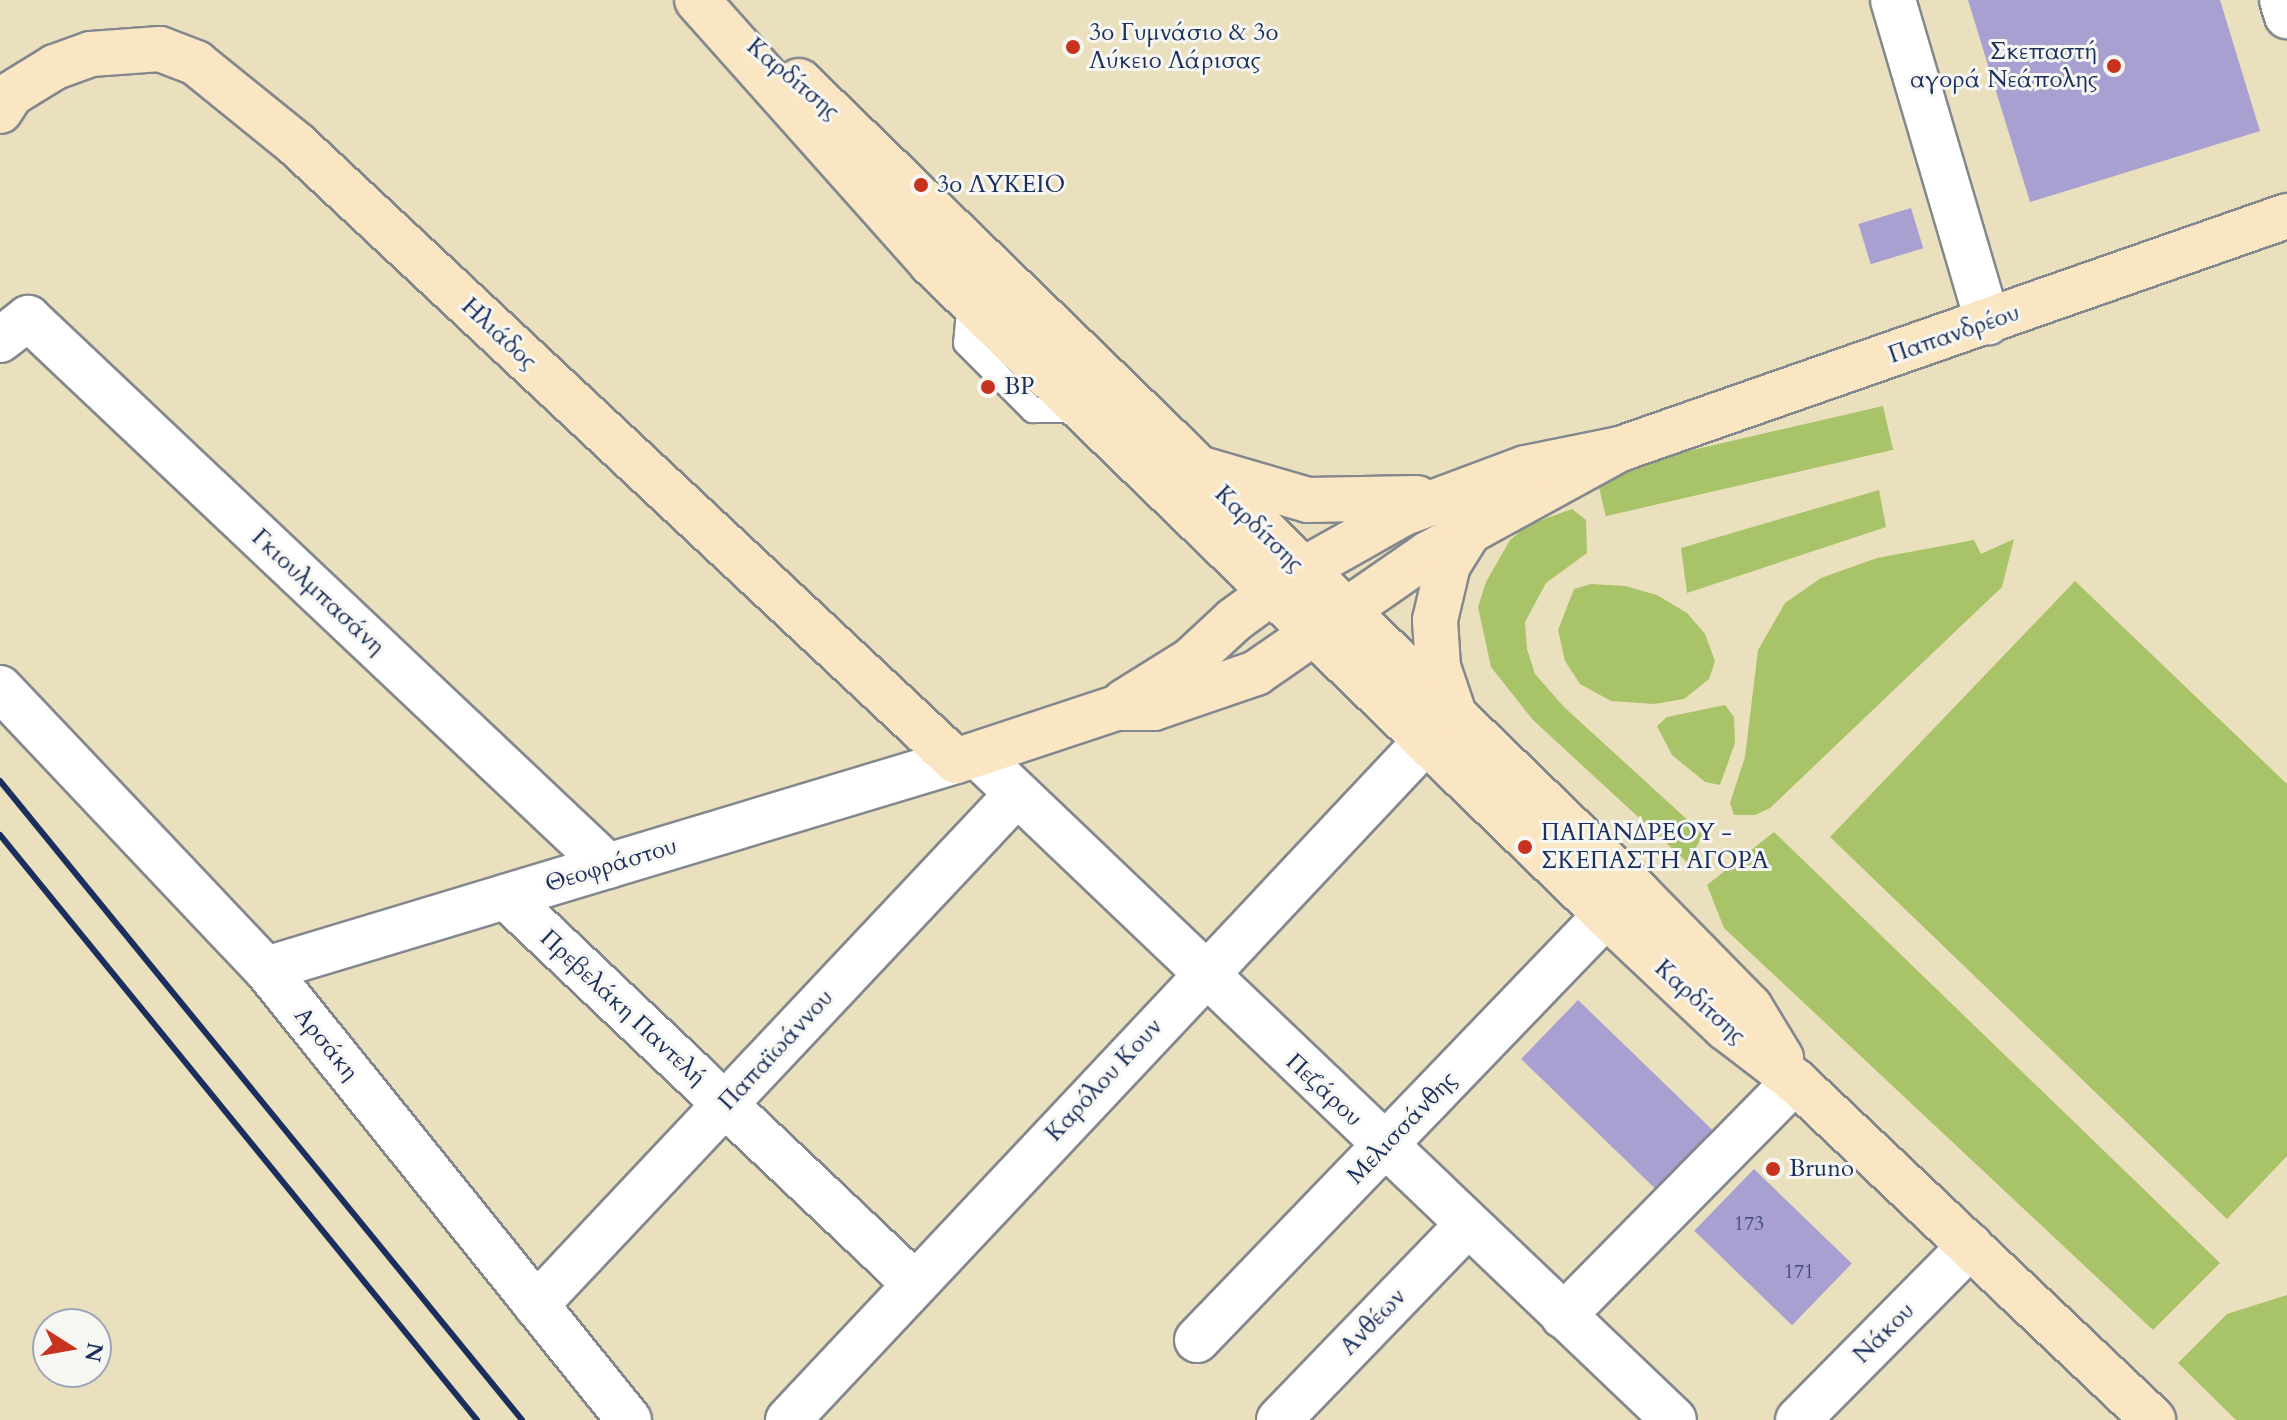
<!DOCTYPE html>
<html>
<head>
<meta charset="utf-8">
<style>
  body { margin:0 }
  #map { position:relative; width:2287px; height:1420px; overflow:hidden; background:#ebe0be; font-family:Cardo,serif }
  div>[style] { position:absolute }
  .green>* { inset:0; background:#a9c368; transform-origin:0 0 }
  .building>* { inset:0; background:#a7a0d0; transform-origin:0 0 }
  .roads { filter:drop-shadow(2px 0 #83888e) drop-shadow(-2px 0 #83888e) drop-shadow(0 2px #83888e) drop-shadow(0 -2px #83888e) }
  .lane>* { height:24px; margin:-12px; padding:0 12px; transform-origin:12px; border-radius:12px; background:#fff }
  .street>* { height:44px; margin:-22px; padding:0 22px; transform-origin:22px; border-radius:22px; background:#fff }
  .secondary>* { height:44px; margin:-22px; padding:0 22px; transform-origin:22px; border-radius:22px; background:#fbe6c4 }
  .rail>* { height:6px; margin:-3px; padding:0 3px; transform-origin:3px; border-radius:3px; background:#1b2f5e }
  .dots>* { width:22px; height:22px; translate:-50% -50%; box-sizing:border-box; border:4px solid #f6f6f2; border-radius:50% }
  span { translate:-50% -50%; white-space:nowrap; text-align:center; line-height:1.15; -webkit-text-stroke:6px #f6f6f2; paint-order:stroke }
  .number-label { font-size:20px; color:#3e4b7a }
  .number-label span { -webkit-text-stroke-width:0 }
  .poi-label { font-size:24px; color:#1b2f5e }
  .left { translate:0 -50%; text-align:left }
  .right { translate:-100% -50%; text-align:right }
  .street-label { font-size:24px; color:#1b2f5e }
  .north { position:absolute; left:32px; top:1308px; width:80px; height:80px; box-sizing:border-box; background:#f6f6f2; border:2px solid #9ea6b7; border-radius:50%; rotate:101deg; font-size:22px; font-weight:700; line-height:32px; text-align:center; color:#1b2f5e }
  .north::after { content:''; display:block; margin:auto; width:28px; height:36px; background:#c8321e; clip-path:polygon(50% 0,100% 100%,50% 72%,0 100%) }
</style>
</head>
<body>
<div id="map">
  <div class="green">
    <i style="left:1883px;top:406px;width:45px;height:295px;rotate:77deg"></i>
    <i style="clip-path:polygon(1879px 490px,1886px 527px,1687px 593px,1681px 548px)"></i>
    <i style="clip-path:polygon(1572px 509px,1586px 520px,1587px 553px,1546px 583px,1525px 622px,1527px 649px,1535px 674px,1564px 707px,1703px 834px,1688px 863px,1533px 720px,1491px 667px,1478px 607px,1486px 582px,1510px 540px,1528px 525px)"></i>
    <i style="clip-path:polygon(2014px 539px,2002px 587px,1770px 808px,1755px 815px,1734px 815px,1730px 803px,1745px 757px,1758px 650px,1785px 603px,1821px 578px,1877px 558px,1974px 540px,1981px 554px)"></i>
    <i style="clip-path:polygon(2075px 581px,2287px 784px,2287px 1156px,2227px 1219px,1830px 837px)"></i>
    <i style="clip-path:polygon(1591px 584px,1625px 586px,1657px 595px,1687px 613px,1705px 634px,1715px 661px,1709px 679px,1684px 699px,1654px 704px,1611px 701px,1580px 684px,1565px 661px,1558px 630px,1574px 589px)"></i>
    <i style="clip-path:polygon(1725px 705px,1734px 717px,1735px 743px,1720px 785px,1705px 782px,1672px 755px,1657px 726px,1667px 717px)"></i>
    <i style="clip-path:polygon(1774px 832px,2220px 1263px,2153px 1330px,1724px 928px,1707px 885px)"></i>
    <i style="clip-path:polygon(2287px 1295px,2287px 1420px,2236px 1420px,2178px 1363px,2227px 1314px)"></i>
  </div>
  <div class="building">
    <i style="clip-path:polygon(1968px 0,2220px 0,2260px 131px,2030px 202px)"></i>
    <i style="left:1911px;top:208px;width:42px;height:55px;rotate:73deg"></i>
    <i style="left:1578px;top:1000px;width:187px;height:82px;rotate:44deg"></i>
    <i style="left:1754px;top:1169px;width:136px;height:86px;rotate:44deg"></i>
  </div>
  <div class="roads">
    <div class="lane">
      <i style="left:968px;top:322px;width:21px;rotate:95deg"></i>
      <i style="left:966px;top:343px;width:95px;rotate:45deg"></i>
      <i style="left:1033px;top:410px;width:50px"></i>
    </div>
    <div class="street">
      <i style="left:1893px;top:0;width:336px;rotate:73.6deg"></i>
      <i style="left:2282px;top:0;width:17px;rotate:73deg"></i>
      <i style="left:0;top:340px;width:36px;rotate:-38deg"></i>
      <i style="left:28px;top:318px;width:798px;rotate:43.38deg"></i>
      <i style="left:0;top:688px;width:387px;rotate:46.6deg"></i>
      <i style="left:266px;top:969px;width:579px;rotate:51.17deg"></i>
      <i style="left:977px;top:755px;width:963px;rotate:43.65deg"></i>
      <i style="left:506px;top:897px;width:563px;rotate:43.42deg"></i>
      <i style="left:266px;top:969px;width:721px;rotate:-16.78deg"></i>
      <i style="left:536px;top:1305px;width:700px;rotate:-46.74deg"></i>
      <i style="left:1563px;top:1316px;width:330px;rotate:-45.4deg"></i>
      <i style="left:1197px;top:1340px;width:590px;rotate:-46.1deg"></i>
      <i style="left:788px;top:1420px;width:929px;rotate:-46.79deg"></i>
      <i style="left:1279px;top:1420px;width:271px;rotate:-46deg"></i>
      <i style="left:1798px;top:1420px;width:245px;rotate:-45.3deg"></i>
    </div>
    <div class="secondary">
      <i style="left:697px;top:0;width:352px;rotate:48.3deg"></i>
      <i style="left:931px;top:263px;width:938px;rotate:44.01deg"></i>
      <i style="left:1606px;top:915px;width:165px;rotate:43.3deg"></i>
      <i style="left:1726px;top:1028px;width:87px;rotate:37.5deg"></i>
      <i style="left:1795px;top:1081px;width:493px;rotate:43.4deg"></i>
      <i style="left:799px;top:81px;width:1168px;rotate:44.06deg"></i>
      <i style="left:1638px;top:893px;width:160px;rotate:45.5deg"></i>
      <i style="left:1750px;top:1007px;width:60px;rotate:58.7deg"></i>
      <i style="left:0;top:111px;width:20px;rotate:-57deg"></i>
      <i style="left:11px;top:94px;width:52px;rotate:-31.5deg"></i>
      <i style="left:55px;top:67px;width:38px;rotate:-20deg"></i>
      <i style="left:91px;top:54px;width:69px;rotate:-4.1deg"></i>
      <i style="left:160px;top:49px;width:39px;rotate:21deg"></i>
      <i style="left:196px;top:63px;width:129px;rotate:39deg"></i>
      <i style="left:296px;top:144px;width:903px;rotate:43.07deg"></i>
      <i style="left:956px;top:761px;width:169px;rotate:-18.3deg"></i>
      <i style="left:1116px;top:708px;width:38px"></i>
      <i style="left:1154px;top:708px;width:108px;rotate:-18.9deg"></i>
      <i style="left:1256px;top:673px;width:209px;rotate:-34.7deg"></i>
      <i style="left:1428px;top:554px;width:219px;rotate:-28.7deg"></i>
      <i style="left:1202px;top:469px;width:110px;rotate:16.3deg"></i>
      <i style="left:1308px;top:500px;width:109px;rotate:-1.1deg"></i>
      <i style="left:1124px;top:702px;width:79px;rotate:-32.1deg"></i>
      <i style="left:1191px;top:660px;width:59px;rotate:-42.9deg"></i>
      <i style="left:1234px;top:620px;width:83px;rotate:-36.2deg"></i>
      <i style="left:1301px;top:571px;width:116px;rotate:-29.4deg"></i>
      <i style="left:1402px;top:514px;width:132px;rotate:-20.4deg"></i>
      <i style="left:1526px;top:468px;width:96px;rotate:-11.4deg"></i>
      <i style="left:1620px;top:449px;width:707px;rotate:-19.26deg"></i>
      <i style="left:1453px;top:711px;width:46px;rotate:-108.8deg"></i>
      <i style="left:1438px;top:667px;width:47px;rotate:-93.7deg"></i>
      <i style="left:1435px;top:620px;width:57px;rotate:-76.7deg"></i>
      <i style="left:1448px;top:565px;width:41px;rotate:-57.8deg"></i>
    </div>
  </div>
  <div class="rail">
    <i style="left:0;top:781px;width:825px;rotate:50.75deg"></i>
    <i style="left:0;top:835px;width:755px;rotate:50.81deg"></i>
  </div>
  <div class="dots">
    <i style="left:1073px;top:47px;background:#c8321e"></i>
    <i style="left:2114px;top:66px;background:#c8321e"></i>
    <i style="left:921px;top:185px;background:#c8321e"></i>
    <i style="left:988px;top:387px;background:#c8321e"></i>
    <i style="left:1525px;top:847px;background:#c8321e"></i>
    <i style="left:1773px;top:1169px;background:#c8321e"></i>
  </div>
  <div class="number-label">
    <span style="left:1749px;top:1223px">173</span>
    <span style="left:1799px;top:1271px">171</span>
  </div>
  <div class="poi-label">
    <span class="left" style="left:1089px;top:47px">3ο Γυμνάσιο &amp; 3ο<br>Λύκειο Λάρισας</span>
    <span class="right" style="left:2098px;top:66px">Σκεπαστή<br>αγορά Νεάπολης</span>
    <span class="left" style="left:937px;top:185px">3ο ΛΥΚΕΙΟ</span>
    <span class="left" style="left:1004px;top:387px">BP</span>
    <span class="left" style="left:1541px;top:847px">ΠΑΠΑΝΔΡΕΟΥ -<br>ΣΚΕΠΑΣΤΗ ΑΓΟΡΑ</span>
    <span class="left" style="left:1789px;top:1169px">Bruno</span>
  </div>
  <div class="street-label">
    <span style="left:793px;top:79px;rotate:40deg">Καρδίτσης</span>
    <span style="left:499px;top:334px;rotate:43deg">Ηλιάδος</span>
    <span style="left:1954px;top:334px;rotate:-19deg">Παπανδρέου</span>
    <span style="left:1259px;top:529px;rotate:44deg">Καρδίτσης</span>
    <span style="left:318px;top:592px;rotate:43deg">Γκιουλμπασάνη</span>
    <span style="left:611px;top:865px;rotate:-17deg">Θεοφράστου</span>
    <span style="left:1700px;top:1002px;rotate:42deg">Καρδίτσης</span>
    <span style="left:623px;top:1008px;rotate:43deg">Πρεβελάκη Παντελή</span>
    <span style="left:326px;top:1044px;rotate:51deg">Αρσάκη</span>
    <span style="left:776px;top:1050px;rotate:-47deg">Παπαϊωάννου</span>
    <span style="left:1104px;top:1080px;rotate:-47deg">Καρόλου Κουν</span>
    <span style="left:1324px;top:1090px;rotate:43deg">Πεζάρου</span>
    <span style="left:1402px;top:1128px;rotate:-46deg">Μελισσάνθης</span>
    <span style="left:1373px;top:1322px;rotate:-46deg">Ανθέων</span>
    <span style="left:1884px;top:1333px;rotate:-45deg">Νάκου</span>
  </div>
  <div class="north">N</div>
</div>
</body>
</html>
